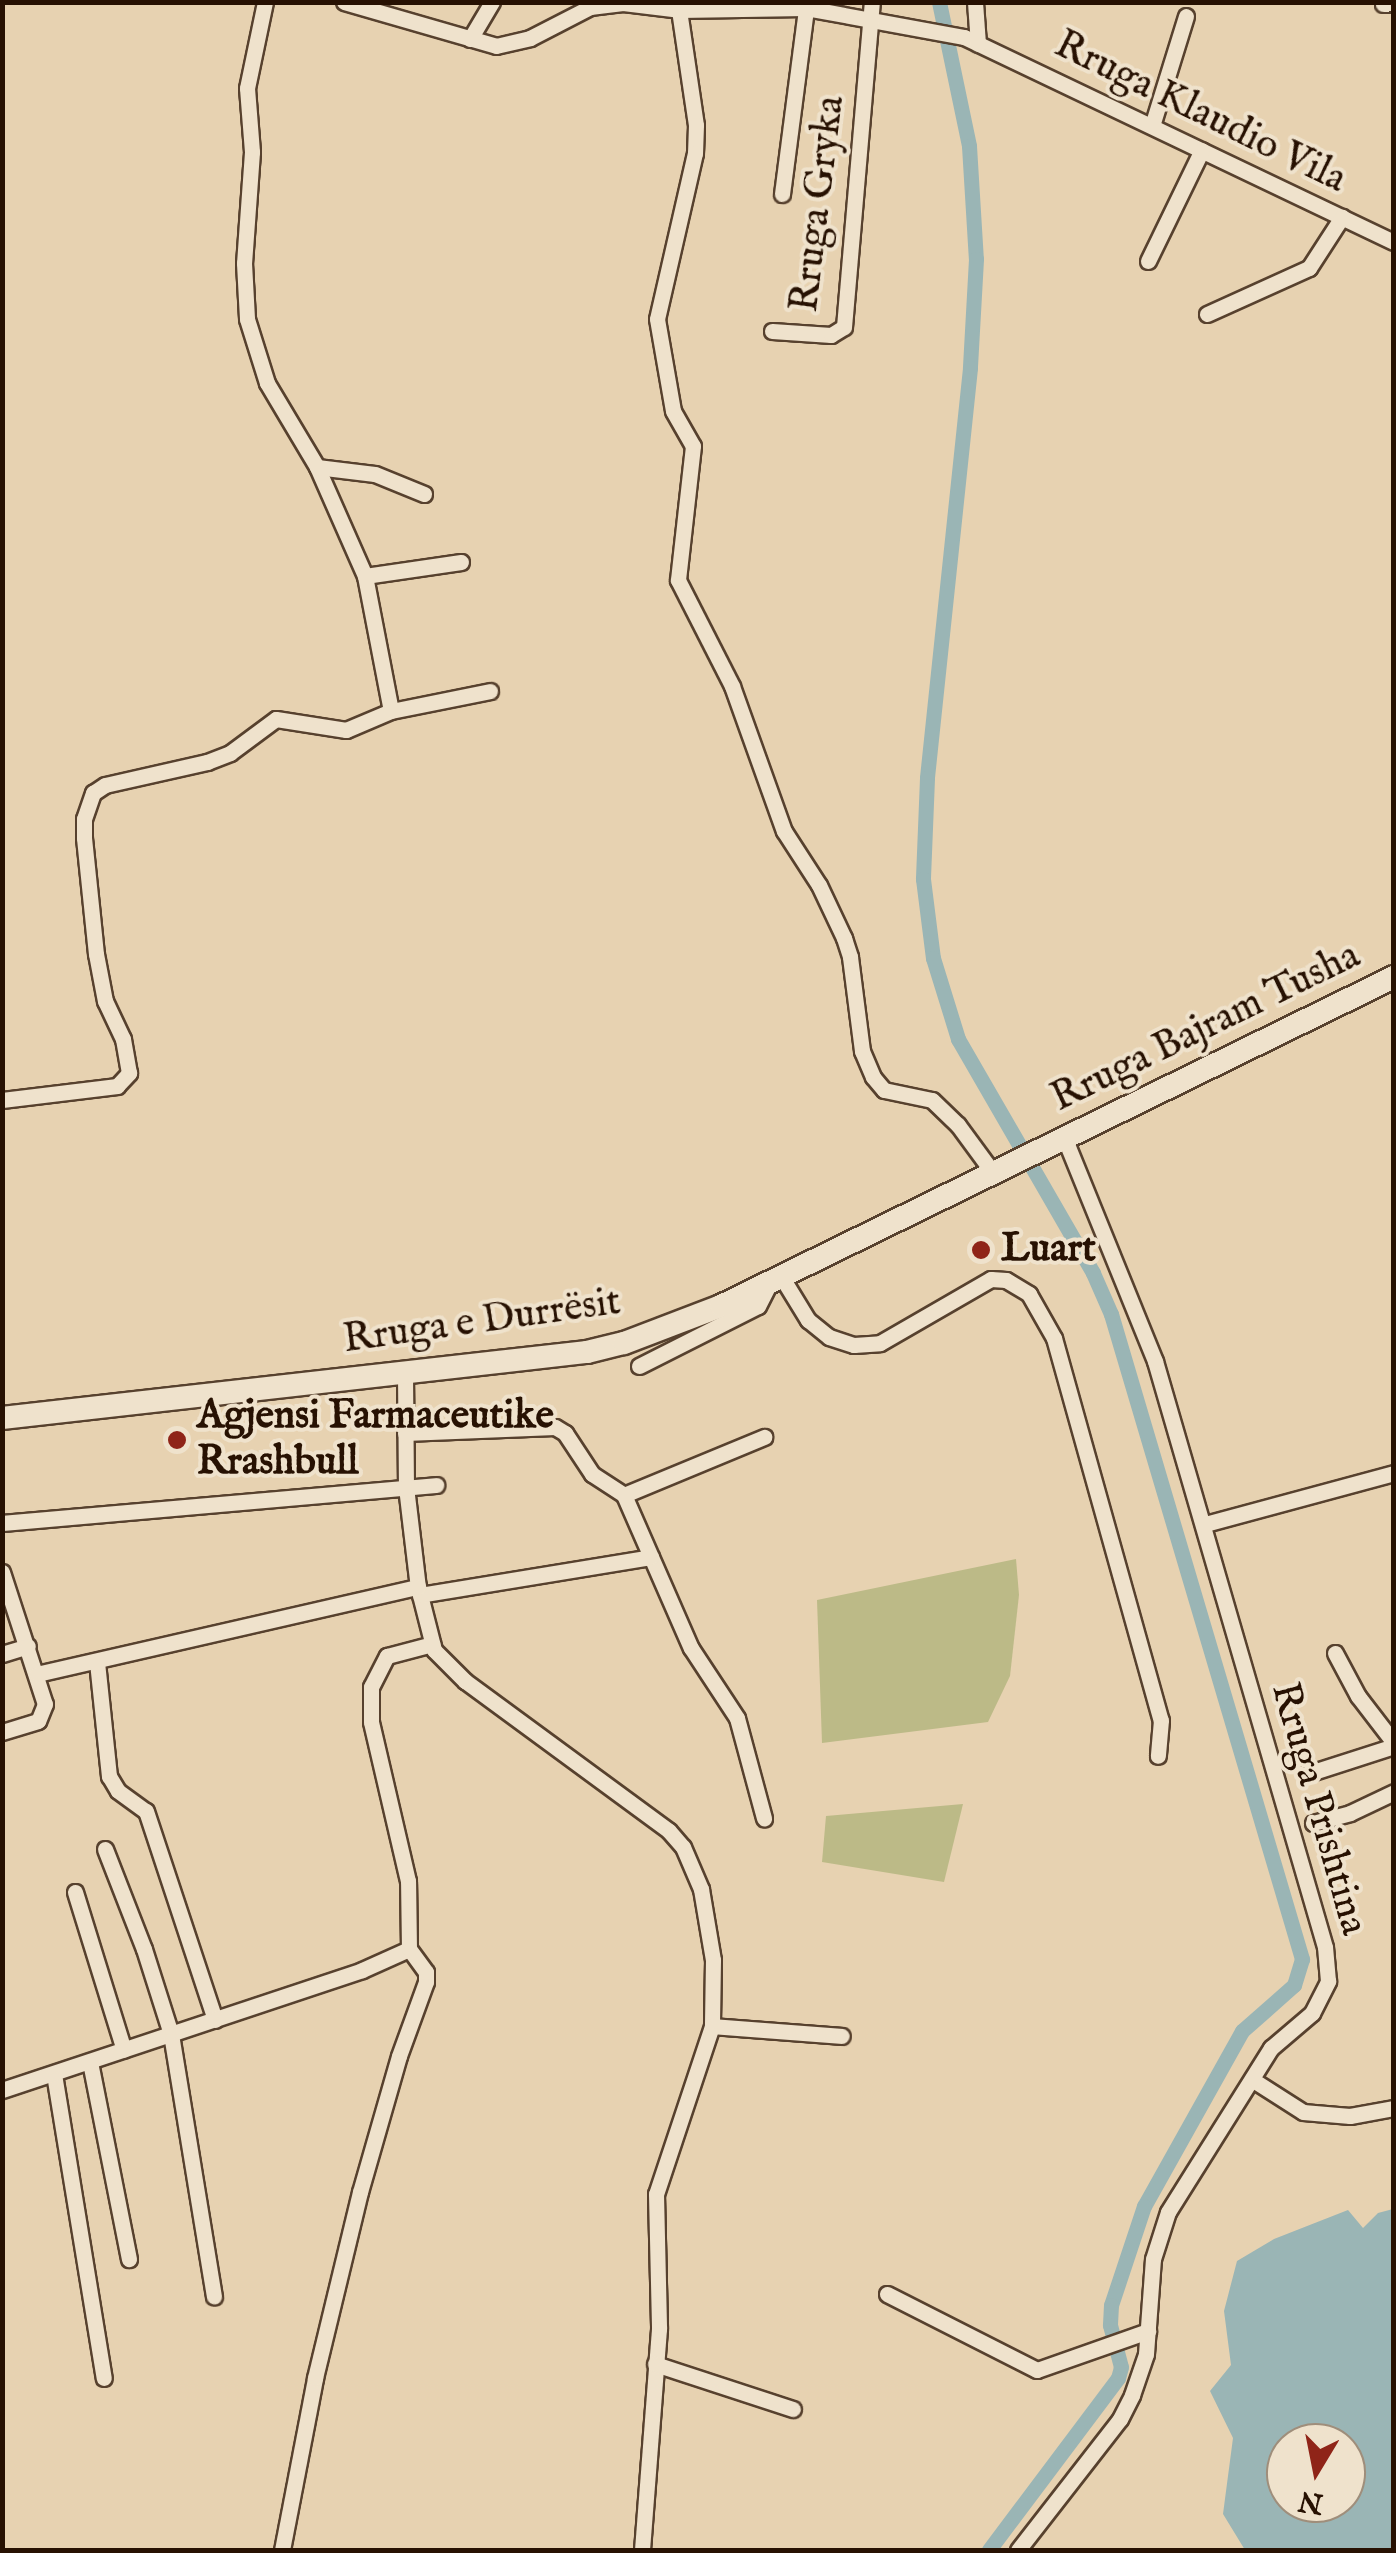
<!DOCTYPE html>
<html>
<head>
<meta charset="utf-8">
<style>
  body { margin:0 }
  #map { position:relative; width:1396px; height:2553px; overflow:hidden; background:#e7d2b1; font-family:"IM FELL English",serif }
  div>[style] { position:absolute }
  .green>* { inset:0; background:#bcba87 }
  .water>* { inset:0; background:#9ab5b5 }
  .canal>* { height:15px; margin:-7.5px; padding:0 7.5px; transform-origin:7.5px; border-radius:7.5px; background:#9ab5b5 }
  .roads { filter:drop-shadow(2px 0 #57412e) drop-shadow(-2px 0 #57412e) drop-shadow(0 2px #57412e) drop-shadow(0 -2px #57412e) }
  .minor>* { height:15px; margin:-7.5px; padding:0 7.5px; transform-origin:7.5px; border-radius:7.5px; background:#efe2cc }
  .secondary>* { height:22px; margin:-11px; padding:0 11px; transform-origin:11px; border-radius:11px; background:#efe2cc }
  .dots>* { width:28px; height:28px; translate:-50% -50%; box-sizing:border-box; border:5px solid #efe2cc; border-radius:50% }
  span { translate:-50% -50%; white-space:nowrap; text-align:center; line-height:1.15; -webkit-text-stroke:8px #efe2cc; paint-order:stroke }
  .street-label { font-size:40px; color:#271102 }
  .poi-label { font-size:40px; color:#271102; font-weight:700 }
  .left { translate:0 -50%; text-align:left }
  .frame { position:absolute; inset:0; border:5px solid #271102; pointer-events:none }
  .north { position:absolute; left:1266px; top:2423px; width:100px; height:100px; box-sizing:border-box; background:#efe2cc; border:2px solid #9f8e7b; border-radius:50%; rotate:190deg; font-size:28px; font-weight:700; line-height:40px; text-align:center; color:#271102 }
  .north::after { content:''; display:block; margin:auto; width:35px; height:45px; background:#8f2418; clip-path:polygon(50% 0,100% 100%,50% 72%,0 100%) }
</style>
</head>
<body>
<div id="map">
  <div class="green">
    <i style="clip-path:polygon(1016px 1559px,1019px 1595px,1010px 1676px,988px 1722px,822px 1743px,817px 1600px)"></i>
    <i style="clip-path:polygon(963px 1804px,944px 1882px,822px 1862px,826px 1816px)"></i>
  </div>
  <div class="water">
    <i style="clip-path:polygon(evenodd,1393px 2209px,1393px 2550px,1245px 2550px,1223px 2514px,1233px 2438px,1210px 2391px,1231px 2365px,1224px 2311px,1237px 2261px,1274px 2239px,1348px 2210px,1363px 2228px,1378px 2213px,1393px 2209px,1286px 2443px,1346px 2443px,1346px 2503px,1286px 2503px,1286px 2443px)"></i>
  </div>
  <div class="canal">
    <i style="left:939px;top:2px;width:147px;rotate:78.2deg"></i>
    <i style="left:969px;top:146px;width:113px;rotate:86.5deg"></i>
    <i style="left:976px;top:259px;width:109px;rotate:93.2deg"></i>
    <i style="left:970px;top:368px;width:412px;rotate:96deg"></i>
    <i style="left:927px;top:778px;width:101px;rotate:92.3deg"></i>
    <i style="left:923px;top:879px;width:80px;rotate:82.8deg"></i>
    <i style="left:933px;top:958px;width:85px;rotate:72.8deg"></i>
    <i style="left:958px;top:1039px;width:270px;rotate:60deg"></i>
    <i style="left:1093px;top:1273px;width:45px;rotate:66.3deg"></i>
    <i style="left:1111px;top:1314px;width:673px;rotate:73.5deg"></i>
    <i style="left:1302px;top:1959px;width:27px;rotate:107deg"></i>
    <i style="left:1294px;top:1985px;width:69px;rotate:138.5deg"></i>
    <i style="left:1242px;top:2031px;width:201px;rotate:119.2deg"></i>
    <i style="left:1144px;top:2206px;width:104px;rotate:108.4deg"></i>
    <i style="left:1111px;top:2305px;width:20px;rotate:93deg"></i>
    <i style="left:1110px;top:2325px;width:43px;rotate:75.3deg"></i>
    <i style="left:1121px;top:2367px;width:11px;rotate:105deg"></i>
    <i style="left:1118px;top:2378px;width:215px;rotate:126.9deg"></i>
  </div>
  <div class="roads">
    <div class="minor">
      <i style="left:265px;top:2px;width:88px;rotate:101.8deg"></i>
      <i style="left:247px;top:88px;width:64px;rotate:85.5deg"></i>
      <i style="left:252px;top:152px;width:111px;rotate:94.1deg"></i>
      <i style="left:244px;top:263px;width:56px;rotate:86.9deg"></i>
      <i style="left:247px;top:319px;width:67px;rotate:72.6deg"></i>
      <i style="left:267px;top:383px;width:98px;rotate:59.2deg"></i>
      <i style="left:317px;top:467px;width:119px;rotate:66.2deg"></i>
      <i style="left:365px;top:576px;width:137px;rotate:79.1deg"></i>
      <i style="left:344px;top:2px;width:158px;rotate:16.1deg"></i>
      <i style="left:496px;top:46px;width:35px;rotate:-13deg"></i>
      <i style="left:530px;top:38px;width:68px;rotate:-27.3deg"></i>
      <i style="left:590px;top:7px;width:33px;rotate:-7deg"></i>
      <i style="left:623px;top:3px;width:56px;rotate:7.1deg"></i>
      <i style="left:679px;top:10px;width:127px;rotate:-0.9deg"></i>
      <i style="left:806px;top:8px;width:161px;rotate:10.4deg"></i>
      <i style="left:964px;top:37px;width:476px;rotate:25.5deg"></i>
      <i style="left:975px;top:2px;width:42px;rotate:85.9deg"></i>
      <i style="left:1383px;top:4px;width:11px;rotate:-5deg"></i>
      <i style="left:679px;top:10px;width:116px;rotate:81.6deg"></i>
      <i style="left:696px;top:125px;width:28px;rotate:92deg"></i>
      <i style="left:695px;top:153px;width:170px;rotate:102.9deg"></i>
      <i style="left:657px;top:319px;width:93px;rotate:80.1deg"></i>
      <i style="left:673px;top:411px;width:40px;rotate:60.3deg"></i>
      <i style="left:693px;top:446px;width:135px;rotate:96.4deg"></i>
      <i style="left:678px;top:580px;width:119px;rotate:63deg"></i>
      <i style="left:732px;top:686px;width:154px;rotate:70.3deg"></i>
      <i style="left:784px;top:831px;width:64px;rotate:57.1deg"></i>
      <i style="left:819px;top:885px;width:59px;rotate:64.7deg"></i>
      <i style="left:844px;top:938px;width:20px;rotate:72deg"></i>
      <i style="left:850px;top:957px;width:95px;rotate:82.7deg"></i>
      <i style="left:862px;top:1051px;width:28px;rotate:67deg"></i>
      <i style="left:873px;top:1077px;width:17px;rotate:50deg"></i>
      <i style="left:884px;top:1090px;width:49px;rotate:11.8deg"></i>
      <i style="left:932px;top:1100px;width:36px;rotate:44deg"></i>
      <i style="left:958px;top:1125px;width:61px;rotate:53.7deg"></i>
      <i style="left:470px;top:39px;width:43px;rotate:-59.3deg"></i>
      <i style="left:1152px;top:126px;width:115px;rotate:-72.8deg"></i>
      <i style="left:782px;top:194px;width:188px;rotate:-82.6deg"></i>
      <i style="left:1148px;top:261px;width:123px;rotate:-64.1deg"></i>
      <i style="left:1207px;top:314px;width:112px;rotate:-24.3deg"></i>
      <i style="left:1309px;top:268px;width:61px;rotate:-57.1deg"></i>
      <i style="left:772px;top:331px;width:59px;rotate:3.9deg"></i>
      <i style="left:831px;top:335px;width:15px;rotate:-32deg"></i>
      <i style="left:844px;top:327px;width:326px;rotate:-85.1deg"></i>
      <i style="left:317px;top:467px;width:58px;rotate:6.9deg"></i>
      <i style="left:375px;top:474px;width:53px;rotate:22.2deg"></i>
      <i style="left:365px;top:576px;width:97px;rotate:-8.3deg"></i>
      <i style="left:2px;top:1100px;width:116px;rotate:-6.9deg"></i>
      <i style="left:117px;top:1086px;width:18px;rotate:-47deg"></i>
      <i style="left:129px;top:1073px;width:35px;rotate:-100deg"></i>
      <i style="left:123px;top:1039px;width:42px;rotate:-115.3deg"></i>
      <i style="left:105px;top:1001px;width:48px;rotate:-100.8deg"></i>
      <i style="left:96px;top:954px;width:117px;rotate:-95.9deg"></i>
      <i style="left:84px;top:838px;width:19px;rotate:-90deg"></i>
      <i style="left:84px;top:819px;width:28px;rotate:-71deg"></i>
      <i style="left:93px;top:793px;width:14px;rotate:-34deg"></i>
      <i style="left:105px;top:785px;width:105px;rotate:-12.7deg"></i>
      <i style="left:207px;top:762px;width:25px;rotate:-21deg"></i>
      <i style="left:230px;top:753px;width:57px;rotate:-36.5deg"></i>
      <i style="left:276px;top:719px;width:71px;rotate:8.9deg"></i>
      <i style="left:346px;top:730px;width:49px;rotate:-22.9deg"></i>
      <i style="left:391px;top:711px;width:101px;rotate:-11.4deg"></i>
      <i style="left:781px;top:1276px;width:52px;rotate:58.5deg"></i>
      <i style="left:808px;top:1320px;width:27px;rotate:39deg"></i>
      <i style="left:829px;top:1337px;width:26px;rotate:18deg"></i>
      <i style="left:854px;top:1345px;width:26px;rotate:-4deg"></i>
      <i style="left:880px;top:1343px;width:128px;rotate:-30deg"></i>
      <i style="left:991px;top:1279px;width:15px;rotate:4deg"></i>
      <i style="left:1006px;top:1280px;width:27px;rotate:31deg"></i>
      <i style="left:1029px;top:1294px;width:51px;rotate:60.4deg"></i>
      <i style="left:1054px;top:1338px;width:397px;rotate:74.4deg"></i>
      <i style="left:1161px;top:1720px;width:36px;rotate:95deg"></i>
      <i style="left:639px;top:1366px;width:133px;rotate:-26.8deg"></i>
      <i style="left:758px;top:1306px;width:28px;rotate:-63deg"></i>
      <i style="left:405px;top:1374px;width:113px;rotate:89.5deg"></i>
      <i style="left:406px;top:1487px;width:101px;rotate:83.2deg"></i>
      <i style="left:418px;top:1587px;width:65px;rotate:75.7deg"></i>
      <i style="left:434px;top:1650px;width:44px;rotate:45deg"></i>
      <i style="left:465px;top:1681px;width:253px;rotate:36.3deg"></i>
      <i style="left:669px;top:1831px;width:21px;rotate:49deg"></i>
      <i style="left:683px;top:1847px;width:46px;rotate:66.8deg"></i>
      <i style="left:701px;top:1889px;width:72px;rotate:80.4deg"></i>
      <i style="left:713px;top:1960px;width:66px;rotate:90.9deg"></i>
      <i style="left:712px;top:2026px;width:177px;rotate:108.4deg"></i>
      <i style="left:656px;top:2194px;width:135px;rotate:88.7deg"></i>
      <i style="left:659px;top:2329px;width:222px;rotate:94.4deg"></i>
      <i style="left:405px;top:1433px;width:150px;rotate:-2.3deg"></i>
      <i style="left:555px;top:1427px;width:12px;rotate:31deg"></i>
      <i style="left:565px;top:1433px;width:49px;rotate:56.6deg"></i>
      <i style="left:592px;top:1474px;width:38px;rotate:33deg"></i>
      <i style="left:624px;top:1495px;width:167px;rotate:66.4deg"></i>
      <i style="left:691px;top:1648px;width:84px;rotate:56.7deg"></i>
      <i style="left:737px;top:1718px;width:104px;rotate:74.9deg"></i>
      <i style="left:624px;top:1495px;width:152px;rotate:-22.5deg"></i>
      <i style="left:2px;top:1523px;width:436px;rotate:-5deg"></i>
      <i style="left:1205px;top:1524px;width:196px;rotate:-15.1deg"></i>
      <i style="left:2px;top:1572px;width:139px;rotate:72deg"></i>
      <i style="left:45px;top:1704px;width:18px;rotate:112deg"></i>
      <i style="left:38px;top:1721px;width:38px;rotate:163deg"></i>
      <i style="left:420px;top:1595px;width:234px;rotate:-9.3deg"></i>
      <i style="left:1335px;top:1653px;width:49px;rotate:61.9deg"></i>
      <i style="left:1358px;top:1696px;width:59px;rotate:52.5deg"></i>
      <i style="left:2px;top:1654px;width:27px;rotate:-17deg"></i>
      <i style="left:97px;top:1662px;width:115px;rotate:84deg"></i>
      <i style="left:109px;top:1776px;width:17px;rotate:59deg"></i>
      <i style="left:118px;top:1791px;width:34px;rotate:36deg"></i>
      <i style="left:146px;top:1811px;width:220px;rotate:71.7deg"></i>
      <i style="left:37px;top:1674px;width:391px;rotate:-12.9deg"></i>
      <i style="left:1307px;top:1774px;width:91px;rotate:-17.8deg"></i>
      <i style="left:1313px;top:1823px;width:38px;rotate:-15deg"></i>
      <i style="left:1350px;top:1813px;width:49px;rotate:-25.5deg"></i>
      <i style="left:105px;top:1849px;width:107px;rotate:68.7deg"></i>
      <i style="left:144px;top:1949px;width:89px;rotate:72.4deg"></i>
      <i style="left:171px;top:2034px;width:266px;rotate:80.7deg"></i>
      <i style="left:75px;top:1892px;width:165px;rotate:72.8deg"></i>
      <i style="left:712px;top:2026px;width:130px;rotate:4.4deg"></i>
      <i style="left:90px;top:2062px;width:201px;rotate:78.8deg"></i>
      <i style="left:54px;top:2074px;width:308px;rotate:80.7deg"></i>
      <i style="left:1253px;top:2080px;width:59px;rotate:32.6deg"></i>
      <i style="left:1303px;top:2112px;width:47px;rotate:4.9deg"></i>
      <i style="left:1350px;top:2116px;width:45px;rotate:-10.3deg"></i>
      <i style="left:2px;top:2090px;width:379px;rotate:-18.4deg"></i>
      <i style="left:362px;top:1970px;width:51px;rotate:-24.1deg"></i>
      <i style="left:887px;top:2294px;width:168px;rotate:26.9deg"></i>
      <i style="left:1037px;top:2370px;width:118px;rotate:-19.4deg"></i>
      <i style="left:655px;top:2364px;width:145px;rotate:18.1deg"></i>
      <i style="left:282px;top:2550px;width:175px;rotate:-79.1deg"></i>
      <i style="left:315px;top:2378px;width:191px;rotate:-76.4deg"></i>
      <i style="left:360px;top:2192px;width:141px;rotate:-74deg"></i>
      <i style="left:399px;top:2056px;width:79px;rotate:-70deg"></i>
      <i style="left:426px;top:1982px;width:10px;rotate:-90deg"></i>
      <i style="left:426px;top:1972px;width:29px;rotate:-126deg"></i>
      <i style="left:409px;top:1949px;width:68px;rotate:-90.8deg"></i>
      <i style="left:408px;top:1881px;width:163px;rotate:-103.1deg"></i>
      <i style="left:371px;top:1722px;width:35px;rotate:-90deg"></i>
      <i style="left:371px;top:1687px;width:35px;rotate:-63deg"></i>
      <i style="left:387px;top:1656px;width:47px;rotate:-14.9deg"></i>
      <i style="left:1018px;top:2550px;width:166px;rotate:-52.1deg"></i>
      <i style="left:1120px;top:2419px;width:27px;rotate:-63deg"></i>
      <i style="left:1132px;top:2395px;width:43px;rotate:-71.1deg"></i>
      <i style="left:1146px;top:2354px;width:95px;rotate:-85.8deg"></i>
      <i style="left:1153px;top:2259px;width:49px;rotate:-72.3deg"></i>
      <i style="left:1168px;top:2212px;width:194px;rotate:-57.9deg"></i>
      <i style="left:1271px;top:2048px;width:54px;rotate:-40.5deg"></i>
      <i style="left:1312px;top:2013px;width:36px;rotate:-63deg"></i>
      <i style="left:1328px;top:1981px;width:34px;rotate:-95deg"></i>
      <i style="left:1325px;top:1947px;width:610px;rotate:-106.18deg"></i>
      <i style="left:1155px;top:1361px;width:240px;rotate:-112.1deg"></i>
    </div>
    <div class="secondary">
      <i style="left:2px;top:1418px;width:589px;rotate:-6.44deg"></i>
      <i style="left:587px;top:1352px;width:38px;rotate:-14deg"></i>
      <i style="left:624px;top:1343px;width:104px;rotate:-20.9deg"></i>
      <i style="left:721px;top:1306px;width:749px;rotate:-26.05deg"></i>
    </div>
  </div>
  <div class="dots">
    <i style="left:981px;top:1250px;background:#8f2418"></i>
    <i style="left:177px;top:1440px;background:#8f2418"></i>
  </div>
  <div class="street-label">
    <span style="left:1200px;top:113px;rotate:26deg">Rruga Klaudio Vila</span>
    <span style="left:819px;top:204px;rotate:-83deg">Rruga Gryka</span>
    <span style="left:1206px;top:1028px;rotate:-26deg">Rruga Bajram Tusha</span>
    <span style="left:482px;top:1322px;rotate:-8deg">Rruga e Durrësit</span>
    <span style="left:1318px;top:1809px;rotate:74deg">Rruga Prishtina</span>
  </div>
  <div class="poi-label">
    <span class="left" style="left:1001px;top:1250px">Luart</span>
    <span class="left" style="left:197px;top:1440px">Agjensi Farmaceutike<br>Rrashbull</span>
  </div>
  <div class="frame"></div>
  <div class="north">N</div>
</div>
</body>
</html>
